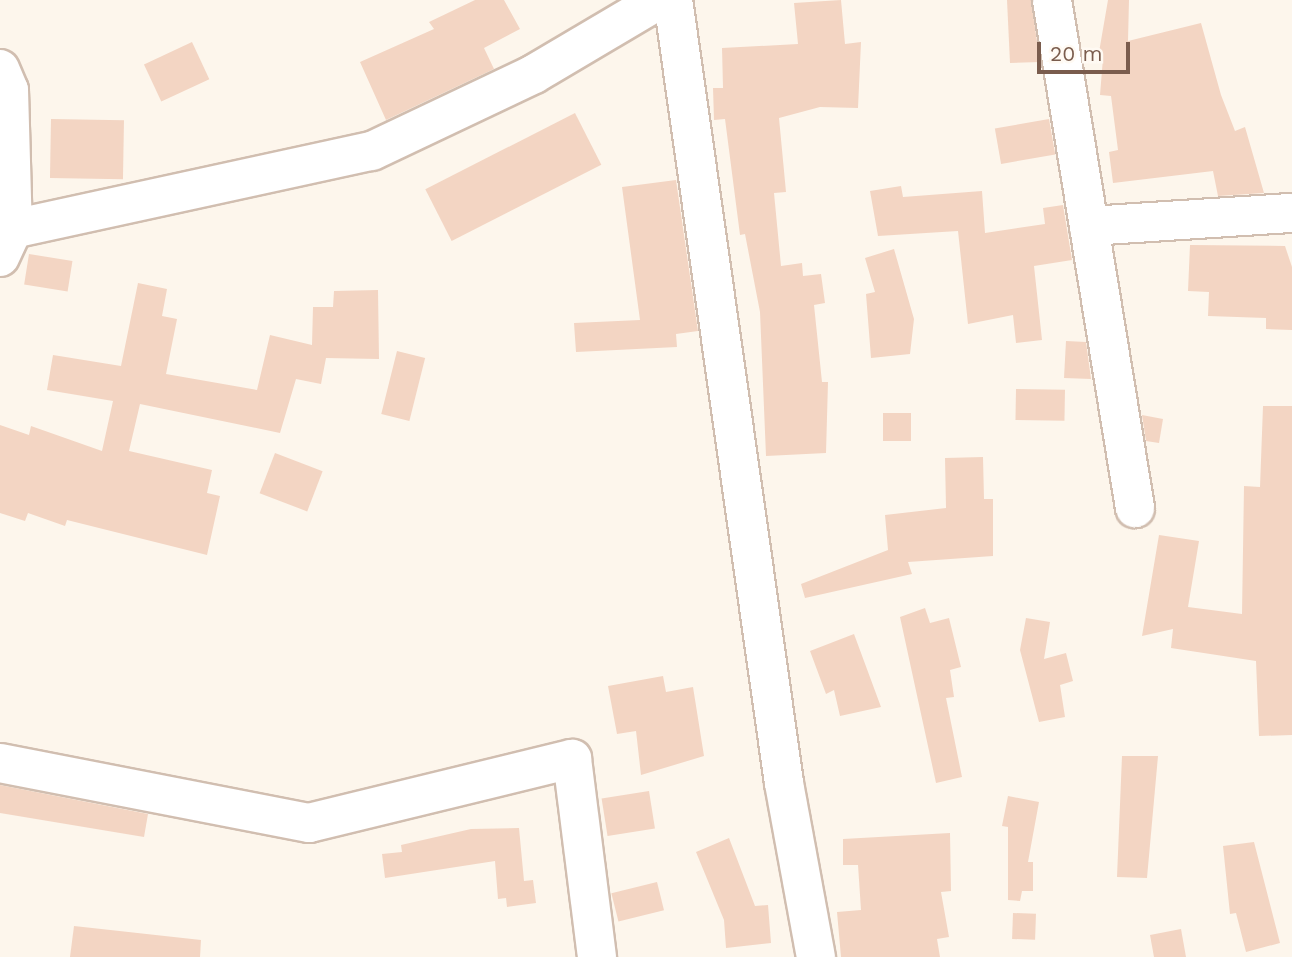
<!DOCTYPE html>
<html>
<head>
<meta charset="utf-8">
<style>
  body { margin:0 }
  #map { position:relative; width:1292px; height:957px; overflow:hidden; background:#fdf6ec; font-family:"Work Sans",sans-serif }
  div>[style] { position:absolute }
  .building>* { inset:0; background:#f3d5c3; transform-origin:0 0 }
  .roads { filter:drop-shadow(2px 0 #d1beb0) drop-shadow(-2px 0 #d1beb0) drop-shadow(0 2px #d1beb0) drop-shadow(0 -2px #d1beb0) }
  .minor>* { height:38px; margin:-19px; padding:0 19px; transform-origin:19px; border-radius:19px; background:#fff }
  span { translate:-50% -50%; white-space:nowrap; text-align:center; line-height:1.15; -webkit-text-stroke:5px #fffaf3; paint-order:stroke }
  .scale { position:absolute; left:1037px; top:42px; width:93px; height:32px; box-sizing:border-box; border:4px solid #7a5c4d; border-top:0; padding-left:9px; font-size:21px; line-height:24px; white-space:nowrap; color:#7a5c4d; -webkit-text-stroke:5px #fffaf3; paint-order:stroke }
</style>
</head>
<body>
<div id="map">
  <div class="building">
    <i style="clip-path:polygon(475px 0,504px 0,520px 29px,484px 48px,494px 69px,386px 120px,360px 62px,434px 29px,429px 22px)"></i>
    <i style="clip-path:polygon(841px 0,845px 44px,861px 42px,858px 108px,820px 107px,779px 118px,786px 192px,774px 193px,781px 266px,802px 263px,803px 276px,821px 274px,825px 303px,814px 305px,822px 382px,828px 382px,826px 453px,766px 456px,760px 312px,745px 234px,740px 235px,725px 119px,714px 120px,713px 88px,723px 88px,722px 48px,798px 44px,794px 3px)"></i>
    <i style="clip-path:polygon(1007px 0,1031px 0,1040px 62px,1010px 63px)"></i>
    <i style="clip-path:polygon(1108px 0,1129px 0,1128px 41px,1201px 23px,1221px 95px,1235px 131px,1245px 127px,1264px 193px,1218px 196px,1213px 171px,1113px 183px,1109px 152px,1118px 150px,1111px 96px,1100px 95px,1103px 58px,1098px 58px)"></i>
    <i style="left:192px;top:42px;width:41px;height:53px;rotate:65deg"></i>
    <i style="left:575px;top:113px;width:58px;height:168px;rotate:63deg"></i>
    <i style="left:51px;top:119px;width:73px;height:59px;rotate:1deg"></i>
    <i style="left:1049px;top:119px;width:36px;height:55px;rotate:80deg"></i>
    <i style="clip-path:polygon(676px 180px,698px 331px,676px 334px,677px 347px,576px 352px,574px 323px,640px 320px,622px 187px)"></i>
    <i style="clip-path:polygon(901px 186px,903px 197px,982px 191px,985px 233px,1045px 224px,1043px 208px,1063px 205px,1072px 260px,1034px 266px,1042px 340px,1016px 343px,1013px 315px,968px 324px,958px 231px,878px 236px,870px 191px)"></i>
    <i style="clip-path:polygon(1190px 245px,1285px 246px,1292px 267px,1292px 330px,1266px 329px,1266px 318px,1208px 316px,1209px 292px,1188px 291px)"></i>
    <i style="clip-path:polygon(894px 249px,914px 319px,910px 354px,871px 358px,866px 294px,875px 292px,865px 258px)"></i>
    <i style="left:29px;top:254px;width:44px;height:31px;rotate:9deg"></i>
    <i style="clip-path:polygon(138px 283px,167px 289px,162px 316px,177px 319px,166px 374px,257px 390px,270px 335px,312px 345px,313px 307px,333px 307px,334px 291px,378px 290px,379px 359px,326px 358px,321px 384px,296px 379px,280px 433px,140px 404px,129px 451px,212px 470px,207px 493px,220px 496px,207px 555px,67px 520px,65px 526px,28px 513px,25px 521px,0 513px,0 425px,29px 435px,31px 426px,102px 451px,113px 401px,47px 390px,53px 355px,121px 366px)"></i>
    <i style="clip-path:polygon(1066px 341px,1086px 342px,1091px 379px,1064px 378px)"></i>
    <i style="left:397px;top:351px;width:29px;height:65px;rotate:14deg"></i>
    <i style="left:1016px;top:389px;width:49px;height:31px;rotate:1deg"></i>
    <i style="clip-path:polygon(1263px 406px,1292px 406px,1292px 735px,1259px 736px,1256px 661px,1171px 648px,1173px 629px,1142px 636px,1159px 535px,1199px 541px,1188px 607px,1242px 614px,1244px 486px,1260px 487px)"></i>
    <i style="left:883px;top:413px;width:28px;height:28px"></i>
    <i style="clip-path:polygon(1142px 415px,1163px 419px,1159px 443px,1146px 441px)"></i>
    <i style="left:275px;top:453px;width:51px;height:43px;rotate:21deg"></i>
    <i style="clip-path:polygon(983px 457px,984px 499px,993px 499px,993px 556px,908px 562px,912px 574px,805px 598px,801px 584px,888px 550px,885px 515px,946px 508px,945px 458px)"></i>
    <i style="clip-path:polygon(925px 608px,930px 623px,949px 618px,961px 667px,950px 670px,954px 697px,946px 698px,962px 777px,936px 783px,900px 617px)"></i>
    <i style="clip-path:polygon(1026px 618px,1050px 622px,1044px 659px,1066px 653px,1073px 681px,1060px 685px,1065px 717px,1039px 722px,1020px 650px)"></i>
    <i style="clip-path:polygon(854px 634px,881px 707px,840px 716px,834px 690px,826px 694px,810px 651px)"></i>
    <i style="clip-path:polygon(663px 676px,666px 692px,693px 687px,704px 756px,641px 775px,636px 731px,617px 734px,608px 686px)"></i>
    <i style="clip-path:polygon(1122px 756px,1158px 756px,1147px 878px,1117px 877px)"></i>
    <i style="clip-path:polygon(0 785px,148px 814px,144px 837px,0 813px)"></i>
    <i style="left:649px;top:791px;width:38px;height:48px;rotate:81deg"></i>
    <i style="clip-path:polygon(1008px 796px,1039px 802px,1028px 862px,1033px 862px,1033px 891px,1022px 891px,1020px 901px,1008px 900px,1008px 827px,1002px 826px)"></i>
    <i style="clip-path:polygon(519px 828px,524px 881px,533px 880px,536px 903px,507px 907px,506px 898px,498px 899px,495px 861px,385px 878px,382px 854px,402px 852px,401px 845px,471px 829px)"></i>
    <i style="clip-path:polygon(950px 833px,951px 891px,941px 892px,949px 937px,937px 939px,940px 957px,841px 957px,837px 912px,861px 910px,858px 865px,843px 865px,843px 839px)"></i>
    <i style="clip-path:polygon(729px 838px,755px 906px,768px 905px,771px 943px,726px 948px,724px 920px,696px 852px)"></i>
    <i style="clip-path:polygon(1254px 842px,1280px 943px,1246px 952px,1236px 913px,1230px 914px,1223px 846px)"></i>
    <i style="left:657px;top:882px;width:29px;height:47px;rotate:76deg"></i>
    <i style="left:1013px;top:913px;width:23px;height:26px;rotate:2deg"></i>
    <i style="clip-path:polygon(74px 926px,201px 940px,200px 957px,70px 957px)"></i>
    <i style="clip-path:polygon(1181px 929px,1186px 957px,1154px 957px,1150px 935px)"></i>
  </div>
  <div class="roads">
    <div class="minor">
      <i style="left:673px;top:0;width:791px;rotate:81.93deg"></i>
      <i style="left:784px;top:783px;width:177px;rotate:79.6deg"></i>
      <i style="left:1052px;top:0;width:515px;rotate:80.72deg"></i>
      <i style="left:0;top:69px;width:23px;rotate:67deg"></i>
      <i style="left:9px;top:90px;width:139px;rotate:88.4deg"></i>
      <i style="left:13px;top:229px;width:31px;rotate:115deg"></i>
      <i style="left:1089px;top:226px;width:203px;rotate:-3.7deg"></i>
      <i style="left:13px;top:229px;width:367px;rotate:-12.3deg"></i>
      <i style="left:372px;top:151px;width:179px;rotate:-25.4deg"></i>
      <i style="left:534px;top:74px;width:145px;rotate:-30.6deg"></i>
      <i style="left:0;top:763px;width:315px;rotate:11deg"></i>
      <i style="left:309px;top:823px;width:271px;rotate:-13.7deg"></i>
      <i style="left:572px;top:759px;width:200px;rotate:82.8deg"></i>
    </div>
  </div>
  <div class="scale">20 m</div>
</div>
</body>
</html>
